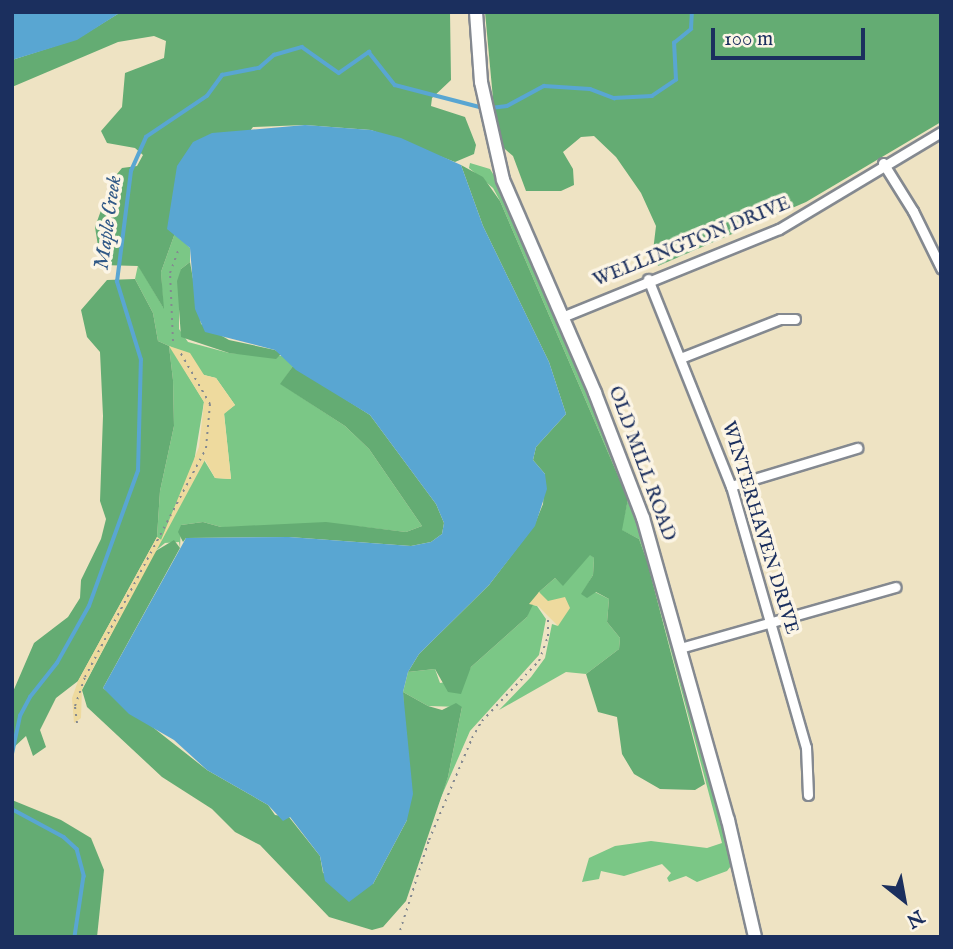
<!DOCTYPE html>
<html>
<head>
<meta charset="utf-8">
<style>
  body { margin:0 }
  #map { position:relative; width:953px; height:949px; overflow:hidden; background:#eee3c3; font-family:"IM FELL English",serif }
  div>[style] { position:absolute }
  .green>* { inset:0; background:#7bc786 }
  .forest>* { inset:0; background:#64ac73 }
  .sand>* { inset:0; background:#eeda9e }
  .water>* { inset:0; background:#59a6d2 }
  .stream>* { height:3.5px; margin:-1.75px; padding:0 1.75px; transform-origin:1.75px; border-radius:1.75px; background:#59a6d2 }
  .path>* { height:2px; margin-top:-1px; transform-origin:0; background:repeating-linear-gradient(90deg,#848990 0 2px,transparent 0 7px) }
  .roads { filter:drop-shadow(2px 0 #848990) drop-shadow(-2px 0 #848990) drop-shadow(0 2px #848990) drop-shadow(0 -2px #848990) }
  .street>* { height:9px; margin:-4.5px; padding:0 4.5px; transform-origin:4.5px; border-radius:4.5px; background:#fff }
  .secondary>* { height:12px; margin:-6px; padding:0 6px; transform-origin:6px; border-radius:6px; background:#fff }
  span { translate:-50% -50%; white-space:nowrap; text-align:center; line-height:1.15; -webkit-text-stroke:7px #fcf5e5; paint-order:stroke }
  .street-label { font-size:19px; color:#1b2f5e }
  .water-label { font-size:21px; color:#315987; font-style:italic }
  .frame { position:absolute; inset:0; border:14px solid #1b2f5e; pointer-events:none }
  .north { position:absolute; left:869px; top:865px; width:70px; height:70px; -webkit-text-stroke:5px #fcf5e5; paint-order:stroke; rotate:149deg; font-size:19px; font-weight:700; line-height:28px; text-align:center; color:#1b2f5e }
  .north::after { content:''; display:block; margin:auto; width:24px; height:32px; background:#1b2f5e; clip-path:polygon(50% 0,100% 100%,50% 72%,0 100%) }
  .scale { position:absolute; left:711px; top:28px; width:154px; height:32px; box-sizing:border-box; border:4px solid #1b2f5e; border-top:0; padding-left:9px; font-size:21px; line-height:24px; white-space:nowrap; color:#1b2f5e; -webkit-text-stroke:5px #fcf5e5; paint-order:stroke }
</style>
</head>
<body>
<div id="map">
  <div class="green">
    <i style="clip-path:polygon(470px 163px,490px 169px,498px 182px,604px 430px,642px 532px,734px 862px,727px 871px,697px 882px,686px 876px,669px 882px,667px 878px,671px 873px,662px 864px,624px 876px,601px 871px,599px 879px,582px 882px,589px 858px,615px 846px,651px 841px,707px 848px,722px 843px,647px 561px,639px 539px,621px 530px,628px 499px,500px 201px,493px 188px,469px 168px)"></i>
    <i style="clip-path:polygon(evenodd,175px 233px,190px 248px,190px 262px,181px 269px,179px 311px,179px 329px,188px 342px,229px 353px,284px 356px,293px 366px,281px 384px,345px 426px,369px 449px,422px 526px,406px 532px,354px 526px,221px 527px,203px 522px,181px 525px,180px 548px,179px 542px,165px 543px,154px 552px,161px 540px,157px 537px,160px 491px,174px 426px,173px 380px,169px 346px,158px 341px,153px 313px,135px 279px,138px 265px,163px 307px,161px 272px,175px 233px,170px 346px,204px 375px,216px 378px,235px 405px,224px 413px,231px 479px,215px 478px,204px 460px,163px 536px,192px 474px,204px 402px,170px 346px)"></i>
    <i style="clip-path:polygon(590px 554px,594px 558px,593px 575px,582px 594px,595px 592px,609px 599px,607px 622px,620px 638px,619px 649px,586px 674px,566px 672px,499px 710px,531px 677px,545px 658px,552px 624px,558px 626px,539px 592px,555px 578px,563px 585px)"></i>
    <i style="clip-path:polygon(529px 604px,537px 606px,546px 619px,539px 655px,470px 731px,432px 818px,448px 777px,462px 707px,428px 706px,403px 692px,408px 672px,435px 669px,440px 683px,464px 679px,471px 667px,527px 617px)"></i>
  </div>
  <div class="forest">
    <i style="clip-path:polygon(121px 12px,450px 12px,451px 80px,432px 98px,431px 106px,465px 117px,476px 145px,474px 154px,455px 162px,371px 130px,305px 125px,253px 127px,175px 233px,161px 272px,164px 309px,138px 266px,101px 265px,95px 227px,112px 180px,122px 168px,137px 166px,143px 155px,135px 148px,107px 143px,101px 131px,122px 107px,125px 73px,164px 58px,166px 41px,154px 36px,118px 42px,12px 87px,12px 60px,77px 39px)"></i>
    <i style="clip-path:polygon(485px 12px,941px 12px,941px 122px,806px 202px,658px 266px,653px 251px,656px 226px,641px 193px,616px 157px,594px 136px,581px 137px,563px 152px,573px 169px,574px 185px,561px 191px,526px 191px,513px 156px,497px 142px)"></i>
    <i style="clip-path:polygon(461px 165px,483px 177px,500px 201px,628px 499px,622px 530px,639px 539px,647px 561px,705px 784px,695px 790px,660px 789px,634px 774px,622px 754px,617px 717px,598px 712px,586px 674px,619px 649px,620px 638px,607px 622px,609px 599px,596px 592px,587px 598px,581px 594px,593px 575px,594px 558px,590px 555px,563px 586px,555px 578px,539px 592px,527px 617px,471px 667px,461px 694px,448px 692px,435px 669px,408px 672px,419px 654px,489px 585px,534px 526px,543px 504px,545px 474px,533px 460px,536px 447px,566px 414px,549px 362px,483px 226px)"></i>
    <i style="clip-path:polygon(190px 262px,201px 324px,229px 340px,275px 350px,281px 354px,276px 359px,229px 353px,181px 337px,177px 281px,181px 269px)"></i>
    <i style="clip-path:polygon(135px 279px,153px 313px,158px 341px,169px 346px,173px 380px,174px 426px,160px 491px,157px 537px,78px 681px,56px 698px,40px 730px,46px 747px,33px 756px,26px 736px,12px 749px,12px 694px,34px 643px,68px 617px,80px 598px,81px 580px,101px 539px,106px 519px,100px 501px,103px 416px,100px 352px,87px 337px,81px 310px,107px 280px)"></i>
    <i style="clip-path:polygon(293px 366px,370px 415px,436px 504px,444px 523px,442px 534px,431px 542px,411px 546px,289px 537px,186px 538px,183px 542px,178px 532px,181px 525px,203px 522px,221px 527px,326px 522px,406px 532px,422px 526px,369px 449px,345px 426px,280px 384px)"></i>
    <i style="clip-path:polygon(174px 540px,180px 548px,103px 688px,207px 770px,268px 805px,275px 815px,289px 817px,320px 856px,323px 873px,373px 884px,407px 820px,403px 692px,428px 706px,442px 710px,456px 703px,462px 707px,448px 777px,406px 901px,383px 927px,372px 930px,329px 917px,260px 845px,235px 832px,212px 809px,162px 777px,87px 707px,82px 690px,154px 552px)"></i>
    <i style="clip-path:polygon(12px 800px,61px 820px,91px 838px,104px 870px,97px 937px,12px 937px)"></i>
  </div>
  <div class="sand">
    <i style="clip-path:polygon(169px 346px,190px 353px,204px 375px,216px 378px,235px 405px,224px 414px,231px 479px,215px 478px,205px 460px,82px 689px,81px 718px,74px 723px,72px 698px,78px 681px,157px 537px,161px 540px,199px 447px,204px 402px)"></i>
    <i style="clip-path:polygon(539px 592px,548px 601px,565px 597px,570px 608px,558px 626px,538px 606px,529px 604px)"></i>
  </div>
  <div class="water">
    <i style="clip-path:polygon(12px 12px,121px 12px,77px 40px,12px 60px)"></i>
    <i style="clip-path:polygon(305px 125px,371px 130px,401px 138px,461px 165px,483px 226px,549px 362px,566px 414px,536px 447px,533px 460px,545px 474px,547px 489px,535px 526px,489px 585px,419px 654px,408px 672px,403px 692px,413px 794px,407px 820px,373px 884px,349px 902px,325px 881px,320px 856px,290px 817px,283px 821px,268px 805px,207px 770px,174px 740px,129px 714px,103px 688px,186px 538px,289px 537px,411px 546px,431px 542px,442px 534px,444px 523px,436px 504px,370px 415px,296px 370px,275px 350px,205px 332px,195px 309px,190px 248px,167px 229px,177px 166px,193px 142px,212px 133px)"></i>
  </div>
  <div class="stream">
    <i style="left:491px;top:108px;width:16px;rotate:-7deg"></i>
    <i style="left:507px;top:106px;width:42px;rotate:-28.4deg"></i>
    <i style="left:544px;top:86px;width:46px;rotate:3.7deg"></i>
    <i style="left:590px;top:89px;width:26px;rotate:21deg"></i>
    <i style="left:614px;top:98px;width:38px;rotate:-3deg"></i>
    <i style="left:652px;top:96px;width:29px;rotate:-34deg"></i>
    <i style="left:676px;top:80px;width:37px;rotate:-93deg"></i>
    <i style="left:674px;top:43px;width:22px;rotate:-39deg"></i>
    <i style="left:691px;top:29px;width:17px;rotate:-87deg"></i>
    <i style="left:12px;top:754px;width:39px;rotate:-78deg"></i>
    <i style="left:20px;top:716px;width:21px;rotate:-62deg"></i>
    <i style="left:30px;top:697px;width:43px;rotate:-51.5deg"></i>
    <i style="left:57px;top:663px;width:65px;rotate:-60.7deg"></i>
    <i style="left:89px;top:606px;width:144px;rotate:-70.1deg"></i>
    <i style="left:138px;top:471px;width:111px;rotate:-88.5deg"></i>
    <i style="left:141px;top:360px;width:82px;rotate:-107.1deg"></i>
    <i style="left:117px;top:282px;width:112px;rotate:-82.8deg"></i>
    <i style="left:131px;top:171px;width:37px;rotate:-66deg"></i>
    <i style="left:146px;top:137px;width:73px;rotate:-33.9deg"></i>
    <i style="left:207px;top:96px;width:26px;rotate:-54deg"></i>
    <i style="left:222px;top:75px;width:38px;rotate:-11deg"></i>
    <i style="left:259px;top:68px;width:20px;rotate:-41deg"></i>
    <i style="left:274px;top:55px;width:29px;rotate:-16deg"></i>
    <i style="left:302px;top:47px;width:45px;rotate:35.1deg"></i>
    <i style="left:339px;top:73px;width:37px;rotate:-35deg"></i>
    <i style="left:369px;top:52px;width:42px;rotate:51.8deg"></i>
    <i style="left:395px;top:85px;width:91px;rotate:14.6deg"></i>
    <i style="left:12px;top:809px;width:59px;rotate:28.3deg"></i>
    <i style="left:64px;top:837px;width:18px;rotate:43deg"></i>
    <i style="left:77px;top:849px;width:28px;rotate:75deg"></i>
    <i style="left:84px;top:876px;width:62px;rotate:98.4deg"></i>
  </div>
  <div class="path">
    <i style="left:173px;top:341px;width:68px;rotate:-92.5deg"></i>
    <i style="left:170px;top:273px;width:27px;rotate:-70deg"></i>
    <i style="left:77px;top:723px;width:17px;rotate:-97deg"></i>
    <i style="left:75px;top:706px;width:31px;rotate:-71deg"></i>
    <i style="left:85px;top:677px;width:259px;rotate:-62.1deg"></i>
    <i style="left:206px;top:448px;width:44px;rotate:-84.8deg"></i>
    <i style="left:210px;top:404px;width:60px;rotate:-120deg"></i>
    <i style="left:398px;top:937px;width:102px;rotate:-72.3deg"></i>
    <i style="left:429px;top:840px;width:111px;rotate:-67.1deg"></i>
    <i style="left:472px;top:738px;width:20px;rotate:-60deg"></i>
    <i style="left:482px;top:721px;width:83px;rotate:-46.5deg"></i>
    <i style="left:539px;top:661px;width:27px;rotate:-70deg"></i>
    <i style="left:548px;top:636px;width:20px;rotate:-90deg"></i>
  </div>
  <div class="roads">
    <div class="street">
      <i style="left:883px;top:163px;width:57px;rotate:58deg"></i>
      <i style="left:913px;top:211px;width:64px;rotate:63.8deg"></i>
      <i style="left:648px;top:279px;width:223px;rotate:68.2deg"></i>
      <i style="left:731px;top:486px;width:272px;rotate:74deg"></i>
      <i style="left:806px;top:747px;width:48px;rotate:87.6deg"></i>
      <i style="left:562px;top:317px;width:234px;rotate:-22.1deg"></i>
      <i style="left:779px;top:229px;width:189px;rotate:-30.9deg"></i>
      <i style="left:683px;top:357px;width:104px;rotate:-21.4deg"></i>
      <i style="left:780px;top:319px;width:15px"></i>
      <i style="left:731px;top:486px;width:132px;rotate:-16.8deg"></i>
      <i style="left:680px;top:648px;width:224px;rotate:-15.8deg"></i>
    </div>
    <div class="secondary">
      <i style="left:476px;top:12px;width:70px;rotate:85.9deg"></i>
      <i style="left:481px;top:82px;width:100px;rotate:77.3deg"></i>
      <i style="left:503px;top:180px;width:232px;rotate:66.6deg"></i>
      <i style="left:595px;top:393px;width:134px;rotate:69deg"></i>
      <i style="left:643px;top:518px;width:314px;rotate:74.3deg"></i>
      <i style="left:728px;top:820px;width:120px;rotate:77deg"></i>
    </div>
  </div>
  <div class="street-label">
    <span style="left:692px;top:243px;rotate:-22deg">WELLINGTON DRIVE</span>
    <span style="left:641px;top:464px;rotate:70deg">OLD MILL ROAD</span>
    <span style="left:759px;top:528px;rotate:73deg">WINTERHAVEN DRIVE</span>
  </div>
  <div class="water-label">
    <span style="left:109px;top:223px;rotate:-82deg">Maple Creek</span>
  </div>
  <div class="frame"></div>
  <div class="north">N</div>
  <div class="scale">100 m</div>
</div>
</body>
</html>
